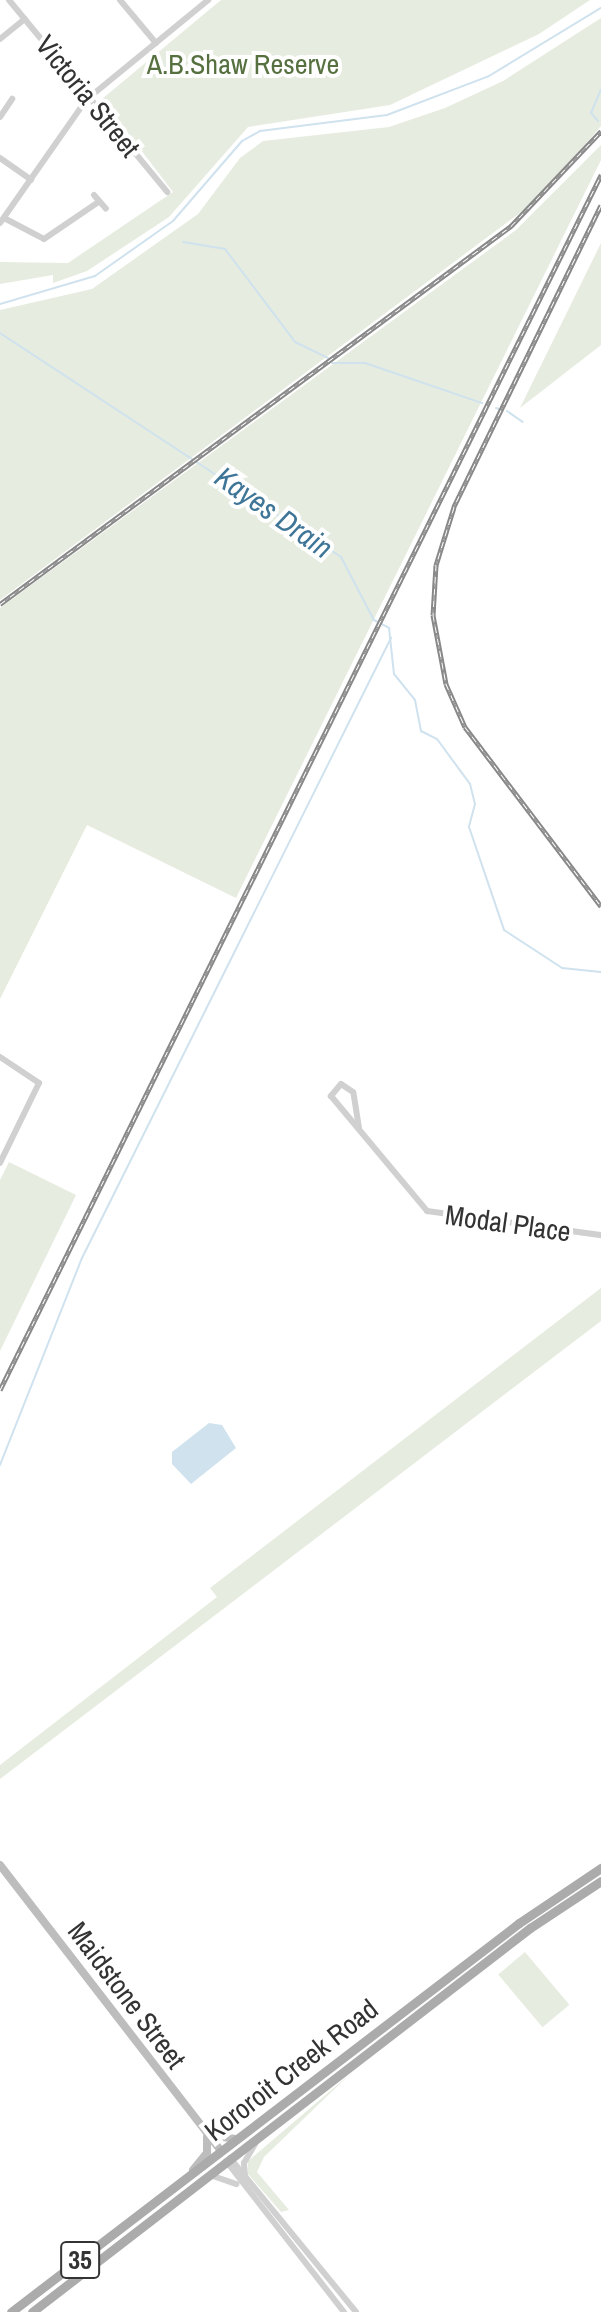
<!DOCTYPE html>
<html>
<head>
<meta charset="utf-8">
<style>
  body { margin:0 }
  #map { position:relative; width:601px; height:2312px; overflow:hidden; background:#fff; font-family:"Archivo Narrow",sans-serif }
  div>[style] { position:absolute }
  .green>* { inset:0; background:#e6ecdf; transform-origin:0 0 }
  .water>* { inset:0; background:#cfe2ee }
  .stream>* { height:2px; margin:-1px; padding:0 1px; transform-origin:1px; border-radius:1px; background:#cfe2ee }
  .minor>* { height:6px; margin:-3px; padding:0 3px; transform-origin:3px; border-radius:3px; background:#d0d0d0 }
  .secondary>* { height:8px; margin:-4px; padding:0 4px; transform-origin:4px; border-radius:4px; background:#bdbdbd }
  .primary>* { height:9px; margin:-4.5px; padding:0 4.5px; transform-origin:4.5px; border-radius:4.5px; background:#ababab }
  .rail>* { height:5px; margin-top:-2.5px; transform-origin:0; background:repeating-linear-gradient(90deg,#fff 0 6px,#888 0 12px); box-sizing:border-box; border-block:2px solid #888 }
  span { translate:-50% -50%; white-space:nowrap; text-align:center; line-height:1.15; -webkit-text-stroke:8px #fff; paint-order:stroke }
  .shield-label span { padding:2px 6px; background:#fff; border:2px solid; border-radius:6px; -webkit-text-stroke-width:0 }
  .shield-label { font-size:26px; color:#333; font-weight:700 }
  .park-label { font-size:28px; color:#56703f }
  .street-label { font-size:28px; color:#333 }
  .water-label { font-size:30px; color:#3f7597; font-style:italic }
</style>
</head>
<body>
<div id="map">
  <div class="green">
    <i style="clip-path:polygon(221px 0,590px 0,539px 34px,390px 105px,248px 127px,169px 217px,87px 271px,53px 283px,53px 275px,0 284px,0 262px,68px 263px,173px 192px,102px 99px)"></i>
    <i style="clip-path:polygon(601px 18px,601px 126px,540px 198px,0 600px,0 310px,92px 289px,198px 214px,240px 158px,263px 141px,389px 127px,445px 108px,503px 81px)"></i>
    <i style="clip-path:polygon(601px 145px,601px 160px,236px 898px,87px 825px,0 999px,0 608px,516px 230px)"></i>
    <i style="clip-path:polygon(601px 243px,601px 345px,520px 408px)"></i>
    <i style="clip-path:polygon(9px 1162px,76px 1195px,0 1351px,0 1180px)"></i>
    <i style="clip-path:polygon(601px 1288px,601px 1321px,0 1779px,0 1765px,217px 1597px,210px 1588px)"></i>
    <i style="left:525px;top:1952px;width:69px;height:35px;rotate:50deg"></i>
    <i style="clip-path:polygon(349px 2075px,264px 2157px,257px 2172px,289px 2210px,281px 2212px,248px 2174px,248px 2161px)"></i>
  </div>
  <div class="water">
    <i style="clip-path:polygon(209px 1423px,222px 1425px,236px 1448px,191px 1484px,172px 1464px,172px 1452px)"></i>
  </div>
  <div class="stream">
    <i style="left:598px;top:121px;width:11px;rotate:-131deg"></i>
    <i style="left:591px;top:113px;width:25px;rotate:-67deg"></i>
    <i style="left:183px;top:242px;width:43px;rotate:9.5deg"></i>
    <i style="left:225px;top:249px;width:116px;rotate:53deg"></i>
    <i style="left:295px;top:342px;width:37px;rotate:26deg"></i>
    <i style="left:0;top:304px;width:99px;rotate:-16.4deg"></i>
    <i style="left:95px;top:276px;width:95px;rotate:-35.2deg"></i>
    <i style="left:173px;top:221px;width:106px;rotate:-49.2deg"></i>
    <i style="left:242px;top:141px;width:21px;rotate:-29deg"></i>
    <i style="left:260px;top:131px;width:128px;rotate:-7.2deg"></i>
    <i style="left:387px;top:115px;width:109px;rotate:-20.9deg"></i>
    <i style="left:489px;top:76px;width:131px;rotate:-31.3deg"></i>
    <i style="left:0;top:333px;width:408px;rotate:33.3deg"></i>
    <i style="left:341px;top:557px;width:71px;rotate:62.4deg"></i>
    <i style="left:374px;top:620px;width:17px;rotate:28deg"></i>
    <i style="left:389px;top:628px;width:46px;rotate:83.8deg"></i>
    <i style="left:394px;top:674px;width:33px;rotate:51deg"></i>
    <i style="left:415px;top:700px;width:32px;rotate:79deg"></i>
    <i style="left:421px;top:731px;width:18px;rotate:27deg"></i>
    <i style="left:437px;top:739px;width:56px;rotate:53.7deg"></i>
    <i style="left:470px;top:784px;width:21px;rotate:76deg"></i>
    <i style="left:475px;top:804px;width:24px;rotate:105deg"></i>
    <i style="left:469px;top:827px;width:109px;rotate:71.2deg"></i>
    <i style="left:504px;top:930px;width:69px;rotate:33.2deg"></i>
    <i style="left:562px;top:968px;width:39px;rotate:6deg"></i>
    <i style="left:332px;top:363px;width:33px"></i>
    <i style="left:365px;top:363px;width:124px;rotate:18.9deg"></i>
    <i style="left:496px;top:408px;width:3px;rotate:18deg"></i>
    <i style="left:507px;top:411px;width:19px;rotate:35deg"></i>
    <i style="left:0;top:1465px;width:223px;rotate:-68.4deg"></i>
    <i style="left:82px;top:1258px;width:693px;rotate:-63.51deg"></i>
  </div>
  <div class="minor">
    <i style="left:9px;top:0;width:249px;rotate:50.5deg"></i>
    <i style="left:120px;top:0;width:56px;rotate:50.1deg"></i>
    <i style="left:0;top:39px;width:32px;rotate:-39deg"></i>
    <i style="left:0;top:117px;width:22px;rotate:-56deg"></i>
    <i style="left:0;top:158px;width:38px;rotate:35deg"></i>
    <i style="left:94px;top:195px;width:18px;rotate:49deg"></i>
    <i style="left:4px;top:218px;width:45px;rotate:27.7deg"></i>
    <i style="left:44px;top:239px;width:64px;rotate:-34.2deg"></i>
    <i style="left:0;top:223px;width:150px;rotate:-55deg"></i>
    <i style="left:86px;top:100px;width:158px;rotate:-39.3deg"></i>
    <i style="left:0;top:1057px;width:47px;rotate:33.7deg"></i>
    <i style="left:39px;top:1083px;width:89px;rotate:116deg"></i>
    <i style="left:359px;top:1128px;width:36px;rotate:-99deg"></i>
    <i style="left:353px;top:1092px;width:14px;rotate:-146deg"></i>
    <i style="left:341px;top:1084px;width:16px;rotate:130deg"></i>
    <i style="left:331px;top:1096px;width:150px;rotate:50.1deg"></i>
    <i style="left:427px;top:1211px;width:176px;rotate:7.9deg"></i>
    <i style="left:230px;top:2158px;width:199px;rotate:50.7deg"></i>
    <i style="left:226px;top:2161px;width:192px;rotate:52deg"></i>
    <i style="left:210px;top:2175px;width:28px;rotate:19deg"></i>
    <i style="left:245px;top:2175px;width:12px;rotate:-95deg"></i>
    <i style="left:244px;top:2163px;width:24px;rotate:-60deg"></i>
  </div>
  <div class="secondary">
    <i style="left:0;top:1865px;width:361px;rotate:52.3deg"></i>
    <i style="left:208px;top:2135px;width:28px;rotate:8deg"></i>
    <i style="left:193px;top:2170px;width:22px;rotate:-51deg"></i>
    <i style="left:207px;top:2153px;width:16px;rotate:-90deg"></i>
  </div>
  <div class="primary">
    <i style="left:11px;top:2312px;width:640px;rotate:-37.44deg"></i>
    <i style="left:519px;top:1923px;width:99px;rotate:-33.9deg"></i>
    <i style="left:32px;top:2312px;width:629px;rotate:-37.64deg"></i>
    <i style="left:530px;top:1928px;width:85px;rotate:-33.5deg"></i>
  </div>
  <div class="rail">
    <i style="left:601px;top:205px;width:336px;rotate:116deg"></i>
    <i style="left:454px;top:507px;width:61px;rotate:107.2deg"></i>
    <i style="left:436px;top:565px;width:50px;rotate:93.4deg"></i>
    <i style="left:433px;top:615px;width:70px;rotate:79.3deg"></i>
    <i style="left:446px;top:684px;width:47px;rotate:66.2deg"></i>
    <i style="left:465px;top:727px;width:225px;rotate:52.8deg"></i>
    <i style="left:0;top:604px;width:636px;rotate:-36.49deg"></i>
    <i style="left:511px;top:226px;width:131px;rotate:-46.5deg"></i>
    <i style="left:0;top:1390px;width:1356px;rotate:-63.68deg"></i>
  </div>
  <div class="shield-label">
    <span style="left:80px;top:2260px">35</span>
  </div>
  <div class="park-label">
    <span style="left:243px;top:64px">A.B.Shaw Reserve</span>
  </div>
  <div class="street-label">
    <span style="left:88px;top:96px;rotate:51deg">Victoria Street</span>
    <span style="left:508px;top:1223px;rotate:8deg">Modal Place</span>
    <span style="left:127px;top:1995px;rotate:53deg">Maidstone Street</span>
    <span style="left:291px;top:2070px;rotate:-38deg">Kororoit Creek Road</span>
  </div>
  <div class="water-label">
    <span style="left:274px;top:512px;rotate:35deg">Kayes Drain</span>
  </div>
</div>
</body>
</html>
